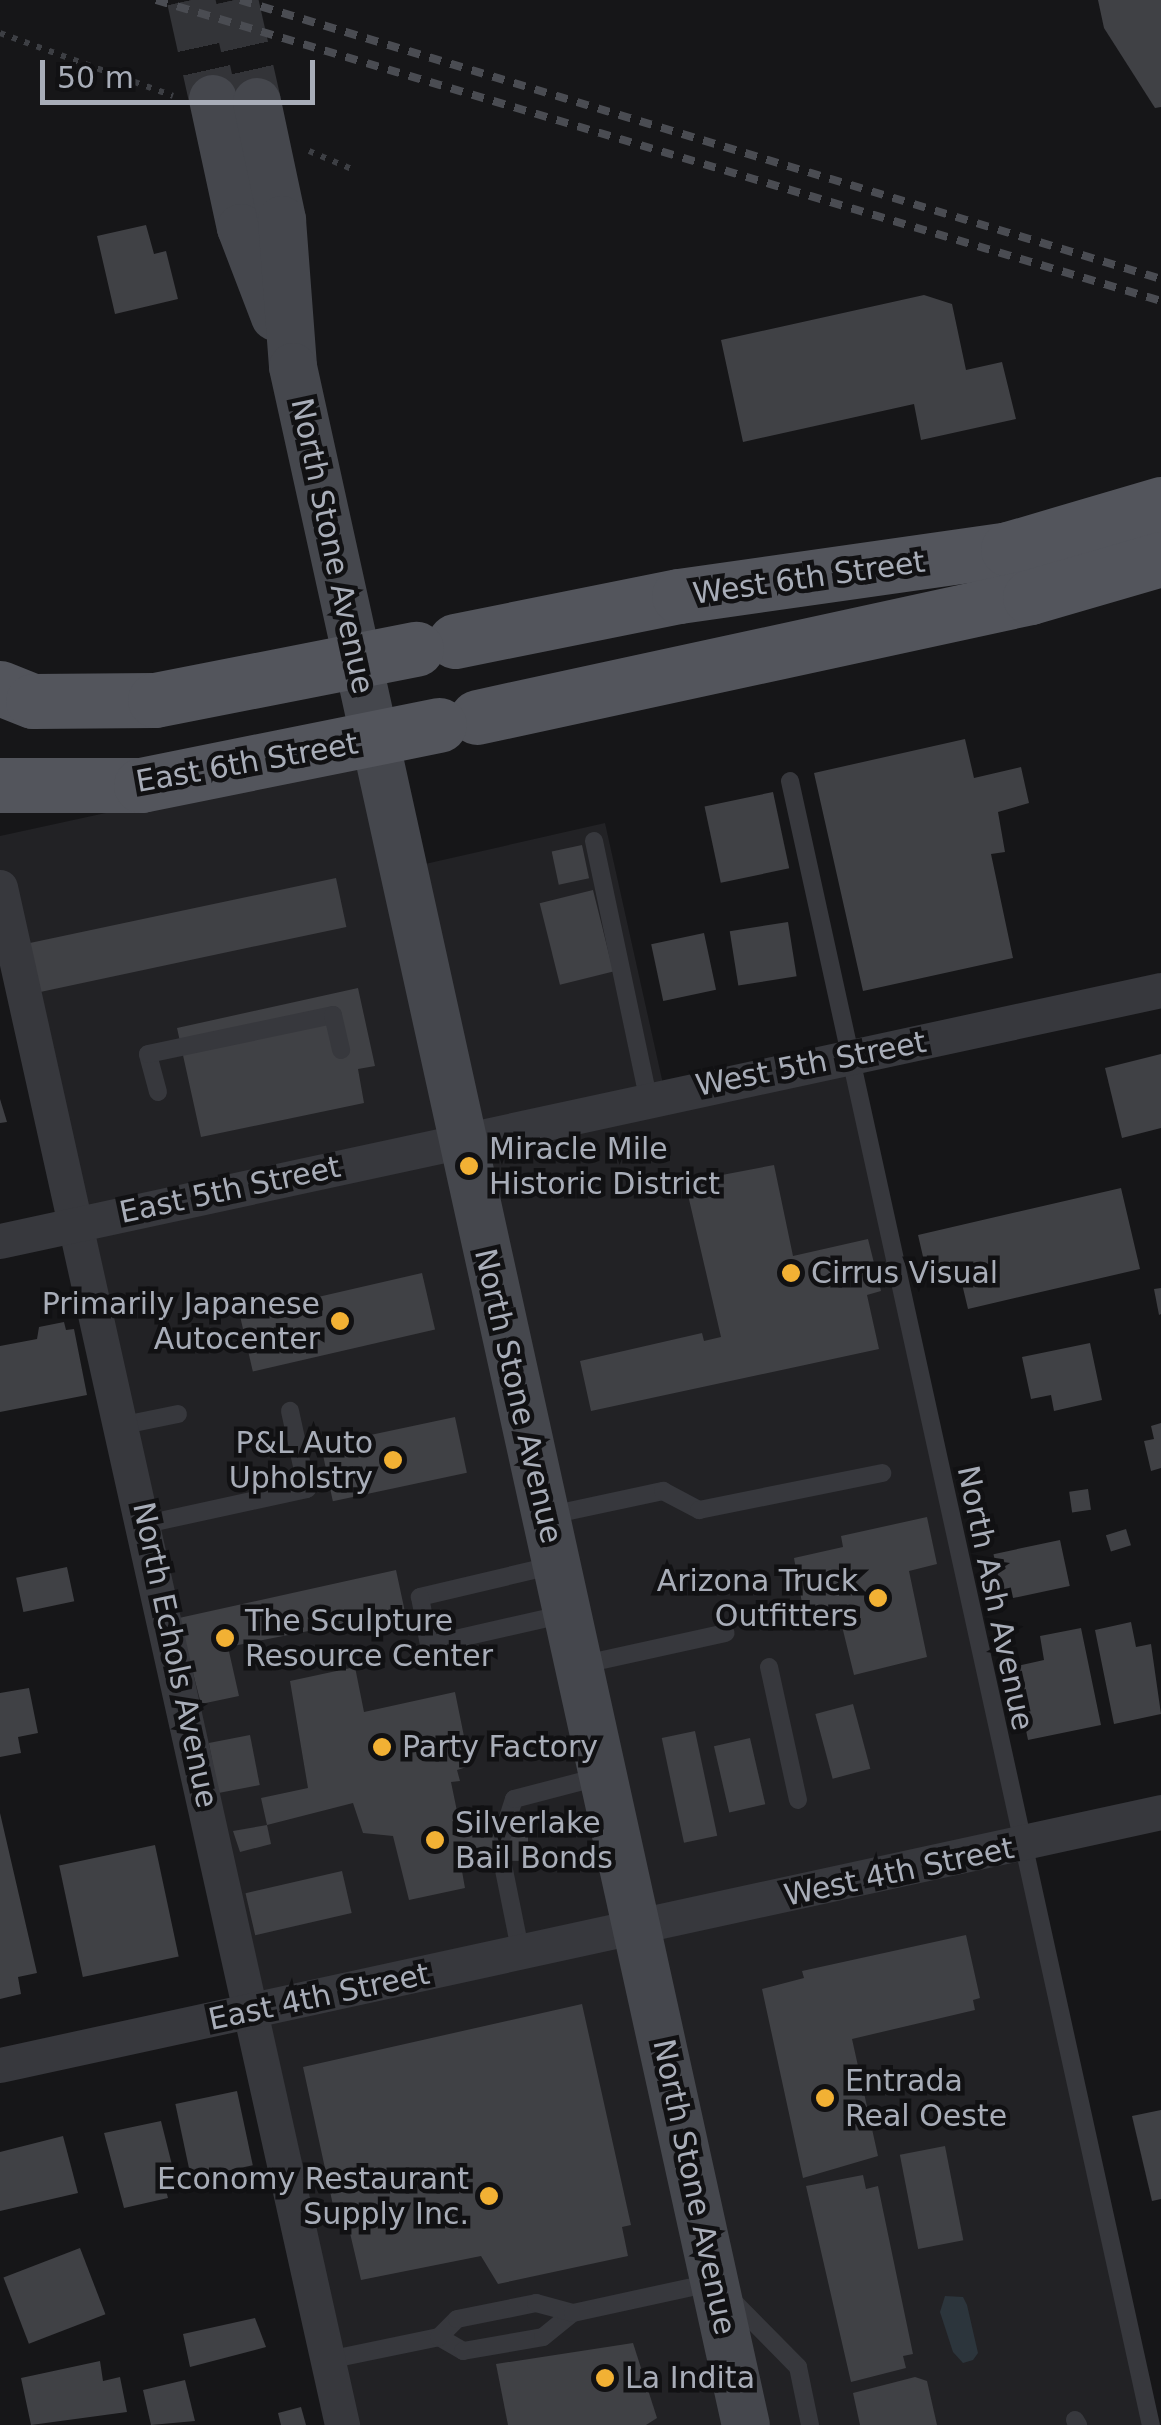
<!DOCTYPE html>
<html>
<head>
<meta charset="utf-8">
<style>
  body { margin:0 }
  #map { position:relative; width:1161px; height:2425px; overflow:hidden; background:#161618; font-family:"DejaVu Sans",sans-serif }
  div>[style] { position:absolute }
  .built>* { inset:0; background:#222225 }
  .water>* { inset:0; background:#2c353c }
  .building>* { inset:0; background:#404145; transform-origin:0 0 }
  .secondary-tunnel>* { height:48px; margin-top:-24px; transform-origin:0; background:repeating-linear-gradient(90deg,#333438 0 48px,transparent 0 72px) }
  .path>* { height:6px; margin-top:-3px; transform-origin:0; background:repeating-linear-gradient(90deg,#3d3f44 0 5px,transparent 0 13px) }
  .lane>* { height:18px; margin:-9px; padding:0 9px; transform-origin:9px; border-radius:9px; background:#37383d }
  .street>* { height:35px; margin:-17.5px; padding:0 17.5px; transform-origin:17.5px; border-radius:17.5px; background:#37383d }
  .secondary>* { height:48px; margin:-24px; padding:0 24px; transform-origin:24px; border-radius:24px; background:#45474d }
  .primary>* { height:55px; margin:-27.5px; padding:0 27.5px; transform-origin:27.5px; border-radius:27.5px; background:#53555c }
  .rail>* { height:8px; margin-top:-4px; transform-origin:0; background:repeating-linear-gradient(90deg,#4a4c52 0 12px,transparent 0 22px) }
  .dots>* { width:28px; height:28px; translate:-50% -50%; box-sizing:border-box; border:5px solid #111113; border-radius:50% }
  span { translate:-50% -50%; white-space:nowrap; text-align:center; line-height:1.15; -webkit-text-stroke:9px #111113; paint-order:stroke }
  .street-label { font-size:30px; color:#a8adb8 }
  .poi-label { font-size:30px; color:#a8adb8 }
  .left { translate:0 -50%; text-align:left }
  .right { translate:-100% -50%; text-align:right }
  .scale { position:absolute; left:40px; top:60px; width:275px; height:45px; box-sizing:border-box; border:5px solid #a8adb8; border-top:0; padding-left:12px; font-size:30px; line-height:35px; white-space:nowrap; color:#a8adb8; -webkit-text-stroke:8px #111113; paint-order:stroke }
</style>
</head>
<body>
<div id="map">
  <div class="built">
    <i style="clip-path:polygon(377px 754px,403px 869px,605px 823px,665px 1093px,850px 1058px,1151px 2425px,342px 2425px,0 887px,0 836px)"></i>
  </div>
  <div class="water">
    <i style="clip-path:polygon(945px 2296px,963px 2297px,967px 2305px,978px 2353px,973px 2360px,963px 2363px,953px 2352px,940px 2312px)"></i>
  </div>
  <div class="building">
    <i style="clip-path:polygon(1098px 0,1161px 0,1161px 107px,1155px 108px,1104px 28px)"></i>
    <i style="clip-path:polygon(146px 225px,154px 254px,166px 251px,178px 299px,115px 314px,97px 236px)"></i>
    <i style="clip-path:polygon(924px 295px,952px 304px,966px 370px,1002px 362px,1016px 419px,921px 440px,914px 404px,743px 442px,721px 340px)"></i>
    <i style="clip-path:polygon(965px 739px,974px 778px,1021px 767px,1029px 803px,998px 812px,1005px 852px,991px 854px,1013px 958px,863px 991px,814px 773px)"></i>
    <i style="left:773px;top:792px;width:78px;height:70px;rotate:78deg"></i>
    <i style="left:582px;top:845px;width:34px;height:31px;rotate:78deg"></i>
    <i style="left:336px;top:878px;width:50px;height:313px;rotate:78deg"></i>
    <i style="left:593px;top:890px;width:84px;height:55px;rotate:76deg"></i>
    <i style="left:788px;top:922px;width:55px;height:59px;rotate:81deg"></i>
    <i style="left:704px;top:933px;width:58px;height:54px;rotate:78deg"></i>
    <i style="clip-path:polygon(358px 988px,375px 1066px,358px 1069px,364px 1103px,201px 1137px,177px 1028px)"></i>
    <i style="clip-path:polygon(1161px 1054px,1161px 1128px,1122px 1138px,1105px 1068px)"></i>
    <i style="clip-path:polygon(0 1099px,7px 1122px,0 1123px)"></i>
    <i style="clip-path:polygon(774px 1165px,793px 1256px,868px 1239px,881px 1291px,867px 1295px,879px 1349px,591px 1411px,580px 1361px,702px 1333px,704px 1341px,721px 1337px,685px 1182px)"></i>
    <i style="clip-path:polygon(1121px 1188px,1140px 1269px,968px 1309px,958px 1267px,927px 1274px,918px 1235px)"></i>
    <i style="left:422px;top:1273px;width:58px;height:187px;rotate:77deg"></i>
    <i style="clip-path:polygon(1161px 1288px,1161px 1314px,1159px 1315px,1154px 1289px)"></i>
    <i style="clip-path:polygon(64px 1322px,66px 1330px,74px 1329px,87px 1395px,0 1412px,0 1346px,37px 1339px,39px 1327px)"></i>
    <i style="clip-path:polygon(1090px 1343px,1102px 1400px,1054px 1411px,1051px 1395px,1031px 1399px,1022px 1357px)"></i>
    <i style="left:455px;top:1417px;width:57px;height:137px;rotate:78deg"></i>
    <i style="clip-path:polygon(1161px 1423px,1161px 1468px,1151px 1471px,1144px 1441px,1154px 1439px,1151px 1426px)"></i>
    <i style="left:1088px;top:1489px;width:21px;height:19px;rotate:82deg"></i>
    <i style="clip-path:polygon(927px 1517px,937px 1564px,909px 1571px,927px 1657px,854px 1675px,839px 1614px,805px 1620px,794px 1558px,843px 1547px,841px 1536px)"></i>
    <i style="left:1126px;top:1529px;width:17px;height:21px;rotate:73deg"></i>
    <i style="left:1060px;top:1540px;width:47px;height:68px;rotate:78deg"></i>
    <i style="left:67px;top:1567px;width:35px;height:52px;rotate:78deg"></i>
    <i style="clip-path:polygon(396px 1570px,405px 1612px,228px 1647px,239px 1696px,201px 1704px,179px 1618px)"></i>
    <i style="clip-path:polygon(1131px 1622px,1136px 1647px,1151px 1644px,1161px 1714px,1114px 1724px,1095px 1630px)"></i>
    <i style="clip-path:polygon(1081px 1628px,1101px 1725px,1028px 1740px,1013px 1667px,1044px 1660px,1040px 1636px)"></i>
    <i style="clip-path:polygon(355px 1667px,364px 1712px,455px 1692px,470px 1766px,457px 1770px,460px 1781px,451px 1782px,458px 1816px,479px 1836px,528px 1837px,528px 1861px,460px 1860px,465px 1888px,409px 1900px,393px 1836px,363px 1833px,353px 1803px,267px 1825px,261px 1798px,308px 1788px,290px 1681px)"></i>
    <i style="clip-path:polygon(29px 1688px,38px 1733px,18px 1737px,21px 1753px,0 1757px,0 1693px)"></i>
    <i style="left:853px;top:1704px;width:67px;height:39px;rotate:75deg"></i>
    <i style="left:695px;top:1731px;width:107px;height:34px;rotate:78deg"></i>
    <i style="left:250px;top:1735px;width:51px;height:42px;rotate:79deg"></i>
    <i style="left:750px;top:1738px;width:68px;height:37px;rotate:77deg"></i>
    <i style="clip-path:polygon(0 1813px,37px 1973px,18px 1977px,21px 1994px,0 1999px)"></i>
    <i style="clip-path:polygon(267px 1825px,271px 1844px,240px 1852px,233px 1831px)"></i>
    <i style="left:155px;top:1845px;width:114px;height:98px;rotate:78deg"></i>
    <i style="left:342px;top:1871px;width:43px;height:99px;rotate:77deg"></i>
    <i style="clip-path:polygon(966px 1935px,980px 1998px,973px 2000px,975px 2010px,852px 2039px,878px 2156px,803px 2178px,762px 1989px,804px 1978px,802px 1971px)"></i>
    <i style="clip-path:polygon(582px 2004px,631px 2225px,622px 2227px,628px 2256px,498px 2284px,481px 2256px,361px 2280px,346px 2216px,336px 2219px,303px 2067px)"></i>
    <i style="left:237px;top:2091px;width:76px;height:63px;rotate:78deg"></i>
    <i style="clip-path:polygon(1161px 2110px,1161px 2199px,1152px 2201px,1132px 2116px)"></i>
    <i style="clip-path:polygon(161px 2121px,174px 2173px,162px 2175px,168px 2198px,124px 2208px,104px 2133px)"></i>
    <i style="clip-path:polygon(63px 2136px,78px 2193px,0 2211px,0 2152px)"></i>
    <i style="left:945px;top:2146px;width:96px;height:46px;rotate:79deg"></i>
    <i style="clip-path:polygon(863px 2175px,866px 2189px,878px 2186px,913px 2354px,903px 2356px,906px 2368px,851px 2382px,806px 2186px)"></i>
    <i style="left:80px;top:2248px;width:71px;height:82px;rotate:69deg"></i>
    <i style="clip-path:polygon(255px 2318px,266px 2347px,190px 2367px,183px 2334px)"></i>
    <i style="clip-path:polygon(633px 2343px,657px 2418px,646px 2425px,508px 2425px,496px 2364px)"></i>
    <i style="clip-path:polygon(100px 2361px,103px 2381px,120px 2377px,127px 2412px,31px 2425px,21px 2378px)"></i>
    <i style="clip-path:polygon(915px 2377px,927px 2381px,937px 2425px,860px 2425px,853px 2393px)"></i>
    <i style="clip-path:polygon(185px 2380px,195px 2421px,151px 2425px,143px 2390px)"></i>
    <i style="clip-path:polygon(301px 2407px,306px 2425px,281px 2425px,278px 2413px)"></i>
  </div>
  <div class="secondary-tunnel">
    <i style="left:191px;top:0;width:101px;rotate:77.5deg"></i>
    <i style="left:234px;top:0;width:105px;rotate:77.3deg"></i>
  </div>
  <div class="path">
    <i style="left:0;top:33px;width:184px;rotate:20deg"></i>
    <i style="left:309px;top:151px;width:49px;rotate:22.9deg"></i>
  </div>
  <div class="lane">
    <i style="left:790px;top:781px;width:1683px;rotate:77.62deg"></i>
    <i style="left:594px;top:841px;width:262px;rotate:78.1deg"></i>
    <i style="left:158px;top:1092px;width:39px;rotate:-105deg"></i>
    <i style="left:148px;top:1054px;width:189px;rotate:-11.9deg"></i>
    <i style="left:333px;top:1015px;width:36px;rotate:77deg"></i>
    <i style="left:124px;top:1425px;width:55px;rotate:-11.5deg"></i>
    <i style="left:546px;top:1516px;width:120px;rotate:-12.1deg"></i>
    <i style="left:663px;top:1491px;width:41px;rotate:27.8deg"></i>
    <i style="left:699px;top:1510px;width:187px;rotate:-11.4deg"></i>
    <i style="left:146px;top:1524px;width:165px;rotate:-12.3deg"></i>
    <i style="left:307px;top:1489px;width:80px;rotate:-102.3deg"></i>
    <i style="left:555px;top:1565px;width:139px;rotate:166.7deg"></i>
    <i style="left:420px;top:1597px;width:49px;rotate:79.4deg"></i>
    <i style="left:429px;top:1645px;width:140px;rotate:-12.8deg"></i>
    <i style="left:580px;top:1665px;width:149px;rotate:-12.4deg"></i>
    <i style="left:769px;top:1667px;width:136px;rotate:77.7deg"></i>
    <i style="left:502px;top:1836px;width:39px;rotate:-72deg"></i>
    <i style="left:514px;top:1799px;width:91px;rotate:-14.6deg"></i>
    <i style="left:502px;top:1860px;width:96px;rotate:78.6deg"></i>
    <i style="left:730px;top:2298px;width:97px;rotate:45.4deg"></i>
    <i style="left:798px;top:2367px;width:59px;rotate:78.3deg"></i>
    <i style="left:439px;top:2337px;width:28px;rotate:30deg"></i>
    <i style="left:463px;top:2351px;width:81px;rotate:-9.9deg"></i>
    <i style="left:543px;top:2337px;width:38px;rotate:-39deg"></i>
    <i style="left:328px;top:2360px;width:113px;rotate:-11.7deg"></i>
    <i style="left:439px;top:2337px;width:25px;rotate:-45deg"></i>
    <i style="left:457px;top:2319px;width:81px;rotate:-11.4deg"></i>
    <i style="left:536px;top:2303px;width:38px;rotate:15deg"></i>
    <i style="left:573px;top:2313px;width:141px;rotate:-12.3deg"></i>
    <i style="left:1075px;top:2420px;width:6px;rotate:59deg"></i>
  </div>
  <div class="street">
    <i style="left:0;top:887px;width:1576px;rotate:77.46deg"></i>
    <i style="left:0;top:1241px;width:1188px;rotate:-12.2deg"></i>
    <i style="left:0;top:2065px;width:1188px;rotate:-12.29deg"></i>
  </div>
  <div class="secondary">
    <i style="left:213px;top:99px;width:132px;rotate:77.8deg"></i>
    <i style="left:241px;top:228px;width:95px;rotate:69.1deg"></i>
    <i style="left:257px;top:102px;width:121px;rotate:78deg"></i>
    <i style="left:282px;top:220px;width:147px;rotate:85.7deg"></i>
    <i style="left:293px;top:367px;width:2107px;rotate:77.59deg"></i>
  </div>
  <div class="primary">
    <i style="left:455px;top:641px;width:228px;rotate:-11.4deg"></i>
    <i style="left:679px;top:596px;width:332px;rotate:-8.1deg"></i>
    <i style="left:1008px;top:549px;width:159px;rotate:-16.4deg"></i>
    <i style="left:0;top:688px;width:35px;rotate:22deg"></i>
    <i style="left:33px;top:701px;width:122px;rotate:-0.5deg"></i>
    <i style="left:155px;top:700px;width:266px;rotate:-11.1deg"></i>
    <i style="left:477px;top:717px;width:566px;rotate:-12.24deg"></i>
    <i style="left:1030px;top:597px;width:136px;rotate:-16.2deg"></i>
    <i style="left:0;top:785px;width:141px"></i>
    <i style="left:141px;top:785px;width:304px;rotate:-11.4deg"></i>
  </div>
  <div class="rail">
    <i style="left:156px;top:0;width:1049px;rotate:16.67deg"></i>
    <i style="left:240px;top:0;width:962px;rotate:16.85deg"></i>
  </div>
  <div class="dots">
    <i style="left:469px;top:1166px;background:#f2b134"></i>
    <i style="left:791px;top:1273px;background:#f2b134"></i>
    <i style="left:340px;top:1321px;background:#f2b134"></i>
    <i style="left:393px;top:1460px;background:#f2b134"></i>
    <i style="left:878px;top:1598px;background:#f2b134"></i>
    <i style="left:225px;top:1638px;background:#f2b134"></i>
    <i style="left:382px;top:1747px;background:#f2b134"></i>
    <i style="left:435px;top:1840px;background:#f2b134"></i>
    <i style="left:825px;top:2098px;background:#f2b134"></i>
    <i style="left:489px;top:2196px;background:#f2b134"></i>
    <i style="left:605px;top:2378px;background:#f2b134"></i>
  </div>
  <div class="street-label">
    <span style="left:332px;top:546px;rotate:78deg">North Stone Avenue</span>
    <span style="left:809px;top:578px;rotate:-8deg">West 6th Street</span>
    <span style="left:247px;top:763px;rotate:-10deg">East 6th Street</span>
    <span style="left:811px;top:1064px;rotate:-11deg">West 5th Street</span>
    <span style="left:230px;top:1190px;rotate:-12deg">East 5th Street</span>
    <span style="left:518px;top:1396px;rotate:77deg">North Stone Avenue</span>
    <span style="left:995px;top:1598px;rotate:78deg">North Ash Avenue</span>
    <span style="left:175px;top:1655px;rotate:78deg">North Echols Avenue</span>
    <span style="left:899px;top:1872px;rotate:-12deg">West 4th Street</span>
    <span style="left:319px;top:1997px;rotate:-12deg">East 4th Street</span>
    <span style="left:694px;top:2187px;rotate:78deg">North Stone Avenue</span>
  </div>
  <div class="poi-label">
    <span class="left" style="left:489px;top:1166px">Miracle Mile<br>Historic District</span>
    <span class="left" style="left:811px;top:1273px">Cirrus Visual</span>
    <span class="right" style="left:320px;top:1321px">Primarily Japanese<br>Autocenter</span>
    <span class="right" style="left:373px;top:1460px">P&amp;L Auto<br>Upholstry</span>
    <span class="right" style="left:858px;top:1598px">Arizona Truck<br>Outfitters</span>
    <span class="left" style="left:245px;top:1638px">The Sculpture<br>Resource Center</span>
    <span class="left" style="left:402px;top:1747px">Party Factory</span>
    <span class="left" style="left:455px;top:1840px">Silverlake<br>Bail Bonds</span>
    <span class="left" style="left:845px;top:2098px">Entrada<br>Real Oeste</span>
    <span class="right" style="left:469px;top:2196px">Economy Restaurant<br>Supply Inc.</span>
    <span class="left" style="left:625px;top:2378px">La Indita</span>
  </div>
  <div class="scale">50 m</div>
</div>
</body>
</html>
